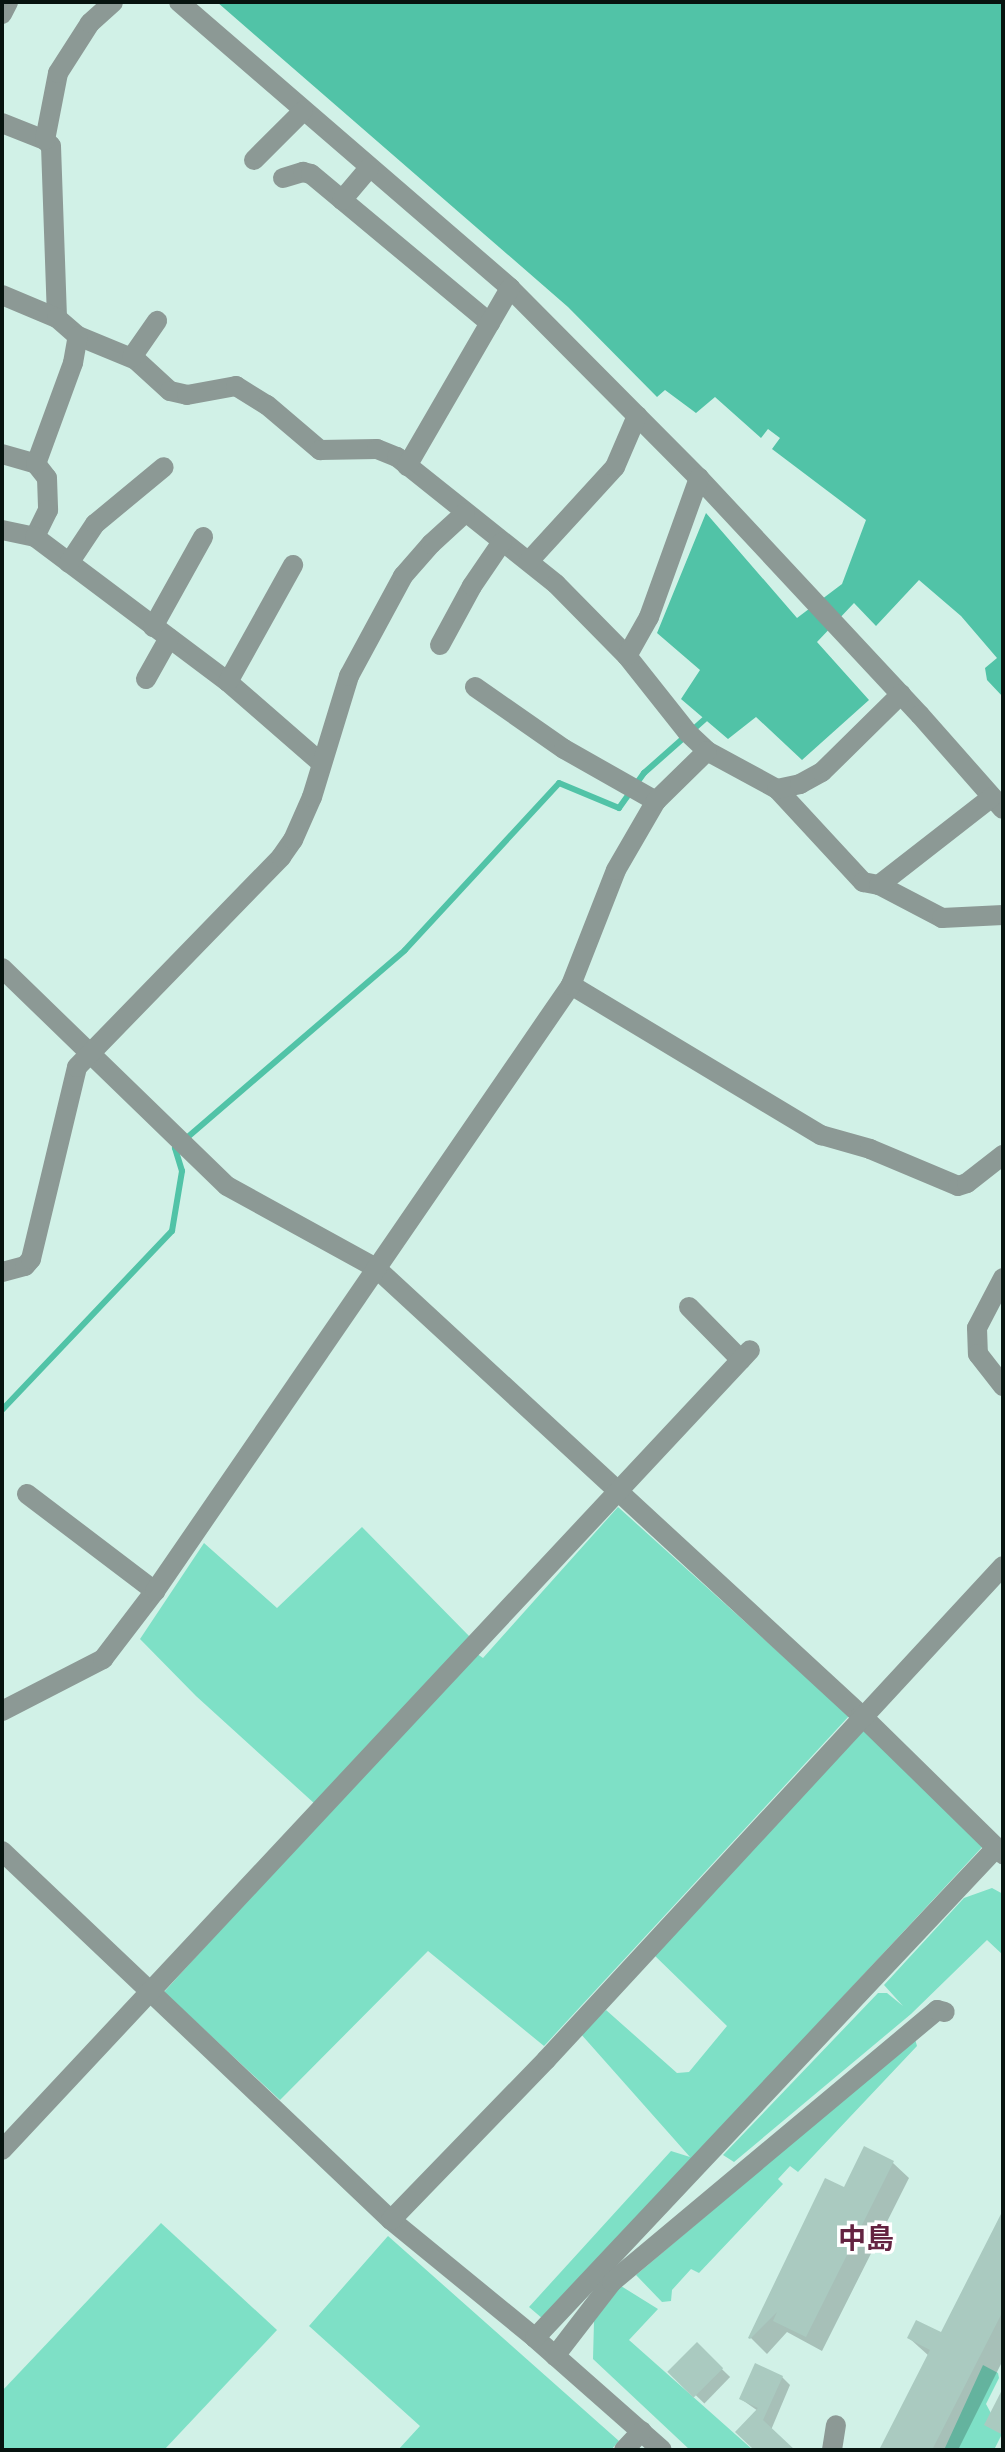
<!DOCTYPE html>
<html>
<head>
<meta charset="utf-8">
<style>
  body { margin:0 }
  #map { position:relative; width:1005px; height:2452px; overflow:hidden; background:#d1f1e7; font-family:"Titillium Web","Noto Sans JP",sans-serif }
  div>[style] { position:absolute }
  .green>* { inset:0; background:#7ee0c6 }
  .water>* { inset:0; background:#51c3a7 }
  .shadow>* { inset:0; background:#0003; transform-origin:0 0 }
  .stream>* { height:6px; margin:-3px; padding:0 3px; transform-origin:3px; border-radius:3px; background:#51c3a7 }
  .building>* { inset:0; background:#aacac0; transform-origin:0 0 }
  .minor>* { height:20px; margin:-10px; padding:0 10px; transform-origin:10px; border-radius:10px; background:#8c9995 }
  span { translate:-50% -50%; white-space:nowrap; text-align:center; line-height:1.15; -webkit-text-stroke:7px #fff; paint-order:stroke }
  .quarter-label { font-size:28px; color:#642341; font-weight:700 }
  .frame { position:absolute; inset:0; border:4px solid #07130f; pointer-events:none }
</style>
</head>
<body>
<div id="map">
  <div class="green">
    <i style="clip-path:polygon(618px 1507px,849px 1716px,544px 2046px,428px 1951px,280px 2100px,164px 1992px,473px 1651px,483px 1658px)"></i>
    <i style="clip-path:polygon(362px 1527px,471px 1638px,315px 1804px,196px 1696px,140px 1639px,204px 1543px,277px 1608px)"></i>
    <i style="clip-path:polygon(862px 1725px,984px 1845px,543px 2319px,529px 2307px,671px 2151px,690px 2157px,580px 2033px,606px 2010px,677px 2073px,689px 2072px,727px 2026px,652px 1953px)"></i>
    <i style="clip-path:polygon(992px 1888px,1003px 1894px,1003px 1955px,987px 1940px,911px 2014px,734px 2162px,723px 2155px,878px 1993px,887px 1993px,903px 2006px,884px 1985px,964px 1898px)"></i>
    <i style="clip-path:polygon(915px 2039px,917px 2046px,798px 2172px,790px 2166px,778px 2179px,783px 2184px,699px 2273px,691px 2269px,672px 2290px,671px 2301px,662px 2302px,636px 2275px)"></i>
    <i style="clip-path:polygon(161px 2223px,277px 2330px,164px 2450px,2px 2450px,2px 2391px)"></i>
    <i style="clip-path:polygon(388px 2236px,619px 2441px,611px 2450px,398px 2450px,420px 2426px,309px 2326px)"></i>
    <i style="clip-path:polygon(621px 2286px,658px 2309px,629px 2340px,753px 2450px,690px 2450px,593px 2359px,594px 2321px)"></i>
    <i style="clip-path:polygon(983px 2365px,998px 2373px,999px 2378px,986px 2404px,1002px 2434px,994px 2450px,944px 2450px)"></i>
  </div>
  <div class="water">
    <i style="clip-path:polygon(217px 2px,1003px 2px,1003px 697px,987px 680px,985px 668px,997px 658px,961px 616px,919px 580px,876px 626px,854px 603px,817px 642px,869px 700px,802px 760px,756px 717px,728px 739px,681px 699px,700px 670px,657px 633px,706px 513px,797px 618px,842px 584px,866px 520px,772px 449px,780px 438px,768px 429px,761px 438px,715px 397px,696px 413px,665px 390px,657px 397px,568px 307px)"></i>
  </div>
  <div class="shadow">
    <i style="clip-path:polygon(865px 2149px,893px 2163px,909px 2178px,822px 2351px,787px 2332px,767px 2354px,750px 2337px,845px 2190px)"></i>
    <i style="clip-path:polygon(1003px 2216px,1003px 2360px,958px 2450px,882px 2450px,929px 2356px,909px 2338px,942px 2335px)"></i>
    <i style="left:697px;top:2345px;width:46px;height:37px;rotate:44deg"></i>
    <i style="clip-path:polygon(782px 2377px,790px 2385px,771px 2430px,792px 2450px,757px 2450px,758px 2411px,741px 2399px)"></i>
  </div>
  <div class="stream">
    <i style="left:2px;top:1410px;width:247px;rotate:-46.5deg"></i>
    <i style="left:172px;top:1231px;width:61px;rotate:-80.5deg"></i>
    <i style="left:182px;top:1171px;width:24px;rotate:-107deg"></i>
    <i style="left:175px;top:1148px;width:303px;rotate:-40.7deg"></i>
    <i style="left:405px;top:950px;width:227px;rotate:-47.3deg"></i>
    <i style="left:559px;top:783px;width:65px;rotate:22.6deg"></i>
    <i style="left:619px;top:808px;width:43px;rotate:-54.5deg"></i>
    <i style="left:644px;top:773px;width:81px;rotate:-41.5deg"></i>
  </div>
  <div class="building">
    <i style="clip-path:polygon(864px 2146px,894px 2161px,806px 2337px,773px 2321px,777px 2312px,750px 2339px,748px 2338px,825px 2178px,844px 2187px)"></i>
    <i style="clip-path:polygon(1003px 2210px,1003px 2311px,932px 2450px,879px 2450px,930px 2350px,907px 2338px,916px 2320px,941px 2332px)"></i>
    <i style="left:697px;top:2342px;width:37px;height:42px;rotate:45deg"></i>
    <i style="clip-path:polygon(755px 2363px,783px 2376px,763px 2420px,795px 2450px,754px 2450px,735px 2432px,758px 2408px,739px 2399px)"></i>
    <i style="clip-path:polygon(1003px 2388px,1003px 2435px,984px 2425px)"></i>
  </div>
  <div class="minor">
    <i style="left:179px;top:2px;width:437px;rotate:40.8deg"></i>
    <i style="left:510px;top:288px;width:268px;rotate:45.2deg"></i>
    <i style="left:699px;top:478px;width:324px;rotate:47deg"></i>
    <i style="left:920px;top:715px;width:125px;rotate:48.6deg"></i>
    <i style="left:2px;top:14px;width:13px;rotate:-63deg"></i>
    <i style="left:2px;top:123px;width:46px;rotate:21.6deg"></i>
    <i style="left:45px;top:140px;width:8px;rotate:45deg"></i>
    <i style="left:51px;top:146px;width:172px;rotate:88deg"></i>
    <i style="left:45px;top:140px;width:68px;rotate:-79deg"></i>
    <i style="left:58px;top:73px;width:59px;rotate:-57.4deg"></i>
    <i style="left:90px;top:23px;width:31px;rotate:-42deg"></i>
    <i style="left:254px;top:160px;width:69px;rotate:-45deg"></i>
    <i style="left:283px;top:178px;width:21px;rotate:-17deg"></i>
    <i style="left:303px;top:172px;width:8px;rotate:14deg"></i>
    <i style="left:311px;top:174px;width:233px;rotate:39.8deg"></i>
    <i style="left:342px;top:200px;width:42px;rotate:-49.8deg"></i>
    <i style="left:2px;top:295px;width:60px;rotate:22.7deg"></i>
    <i style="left:57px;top:318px;width:28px;rotate:41deg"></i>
    <i style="left:78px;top:336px;width:63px;rotate:22.5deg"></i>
    <i style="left:136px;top:360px;width:46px;rotate:42.4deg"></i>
    <i style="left:170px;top:391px;width:17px;rotate:13deg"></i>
    <i style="left:187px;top:395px;width:50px;rotate:-10.4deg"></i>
    <i style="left:236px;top:386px;width:36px;rotate:32deg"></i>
    <i style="left:267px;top:405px;width:70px;rotate:40.3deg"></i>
    <i style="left:320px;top:450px;width:57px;rotate:-1deg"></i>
    <i style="left:377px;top:449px;width:22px;rotate:22deg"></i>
    <i style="left:397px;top:457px;width:203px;rotate:38.6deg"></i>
    <i style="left:556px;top:584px;width:101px;rotate:45.4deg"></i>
    <i style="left:627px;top:656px;width:98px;rotate:51.6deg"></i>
    <i style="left:688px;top:733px;width:26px;rotate:43deg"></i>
    <i style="left:707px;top:751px;width:80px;rotate:28.5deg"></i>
    <i style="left:777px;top:789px;width:127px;rotate:47.2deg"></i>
    <i style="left:863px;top:882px;width:16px;rotate:11deg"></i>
    <i style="left:879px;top:885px;width:71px;rotate:27.6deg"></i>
    <i style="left:942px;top:918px;width:61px;rotate:-2.8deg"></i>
    <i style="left:132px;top:357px;width:44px;rotate:-55.2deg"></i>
    <i style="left:2px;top:454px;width:35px;rotate:16deg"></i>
    <i style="left:36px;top:464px;width:18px;rotate:52deg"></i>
    <i style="left:47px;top:478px;width:32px;rotate:88deg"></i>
    <i style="left:48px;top:510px;width:30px;rotate:116deg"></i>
    <i style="left:36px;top:464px;width:108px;rotate:-69.9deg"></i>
    <i style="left:73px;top:363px;width:27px;rotate:-80deg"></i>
    <i style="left:407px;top:466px;width:206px;rotate:-59.9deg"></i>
    <i style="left:2px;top:530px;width:34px;rotate:12deg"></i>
    <i style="left:35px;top:537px;width:241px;rotate:36.9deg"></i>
    <i style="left:228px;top:682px;width:122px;rotate:41deg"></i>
    <i style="left:529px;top:561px;width:127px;rotate:-47.5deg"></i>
    <i style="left:615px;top:467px;width:56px;rotate:-66.7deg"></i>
    <i style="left:69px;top:563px;width:47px;rotate:-56.3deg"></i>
    <i style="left:95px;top:524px;width:89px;rotate:-39.6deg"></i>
    <i style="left:153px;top:627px;width:103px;rotate:-60.9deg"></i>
    <i style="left:440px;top:645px;width:67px;rotate:-61.5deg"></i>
    <i style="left:472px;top:586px;width:53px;rotate:-55.7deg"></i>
    <i style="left:627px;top:656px;width:45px;rotate:-60.6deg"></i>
    <i style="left:649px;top:617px;width:148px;rotate:-70.2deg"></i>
    <i style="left:146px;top:679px;width:47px;rotate:-60.7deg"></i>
    <i style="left:228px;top:682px;width:134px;rotate:-60.9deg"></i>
    <i style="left:475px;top:687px;width:108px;rotate:34.9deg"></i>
    <i style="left:564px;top:749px;width:106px;rotate:29.5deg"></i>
    <i style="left:777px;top:789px;width:24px;rotate:-12deg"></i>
    <i style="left:800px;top:784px;width:25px;rotate:-29deg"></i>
    <i style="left:822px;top:772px;width:111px;rotate:-44.6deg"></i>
    <i style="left:879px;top:885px;width:143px;rotate:-37.9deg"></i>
    <i style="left:2px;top:968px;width:313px;rotate:44.1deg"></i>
    <i style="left:227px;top:1186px;width:170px;rotate:28.8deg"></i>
    <i style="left:376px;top:1268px;width:660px;rotate:42.67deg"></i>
    <i style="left:861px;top:1715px;width:199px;rotate:44.4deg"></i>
    <i style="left:571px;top:985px;width:292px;rotate:31deg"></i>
    <i style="left:821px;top:1135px;width:51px;rotate:15.9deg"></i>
    <i style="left:870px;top:1149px;width:95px;rotate:22.8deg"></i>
    <i style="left:958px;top:1186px;width:9px;rotate:-18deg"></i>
    <i style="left:967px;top:1183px;width:46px;rotate:-37.9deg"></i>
    <i style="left:2px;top:1272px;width:24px;rotate:-15deg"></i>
    <i style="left:25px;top:1266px;width:9px;rotate:-49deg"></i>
    <i style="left:31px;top:1259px;width:197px;rotate:-76.5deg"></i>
    <i style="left:77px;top:1067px;width:293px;rotate:-45.8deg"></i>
    <i style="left:281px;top:857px;width:21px;rotate:-55deg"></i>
    <i style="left:293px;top:840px;width:47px;rotate:-66.2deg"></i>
    <i style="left:312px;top:797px;width:127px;rotate:-73deg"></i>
    <i style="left:349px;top:676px;width:114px;rotate:-61.6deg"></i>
    <i style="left:403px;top:576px;width:43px;rotate:-48.8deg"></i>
    <i style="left:431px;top:544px;width:46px;rotate:-42.4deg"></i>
    <i style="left:1003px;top:1278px;width:56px;rotate:117.5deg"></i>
    <i style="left:977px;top:1328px;width:26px;rotate:88deg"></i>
    <i style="left:978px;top:1354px;width:41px;rotate:52deg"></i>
    <i style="left:689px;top:1307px;width:74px;rotate:45.5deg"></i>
    <i style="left:27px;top:1494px;width:161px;rotate:37.2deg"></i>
    <i style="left:2px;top:1711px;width:114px;rotate:-27.2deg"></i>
    <i style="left:103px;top:1659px;width:86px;rotate:-52.6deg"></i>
    <i style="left:155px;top:1591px;width:735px;rotate:-55.53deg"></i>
    <i style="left:571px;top:985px;width:123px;rotate:-68.6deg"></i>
    <i style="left:616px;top:870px;width:80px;rotate:-59.9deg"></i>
    <i style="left:656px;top:801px;width:71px;rotate:-44.4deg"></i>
    <i style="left:2px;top:1851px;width:536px;rotate:43.49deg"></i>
    <i style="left:391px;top:2220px;width:186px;rotate:39.3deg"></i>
    <i style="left:535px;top:2338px;width:169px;rotate:41.4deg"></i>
    <i style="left:2px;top:2150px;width:1095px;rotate:-46.92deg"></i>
    <i style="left:391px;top:2220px;width:223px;rotate:-45.9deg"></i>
    <i style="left:546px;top:2060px;width:673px;rotate:-47.23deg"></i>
    <i style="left:535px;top:2338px;width:673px;rotate:-46.75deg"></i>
    <i style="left:555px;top:2356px;width:93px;rotate:-52.4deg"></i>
    <i style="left:612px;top:2282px;width:424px;rotate:-39.9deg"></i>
    <i style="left:937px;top:2010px;width:8px;rotate:14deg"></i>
    <i style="left:624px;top:2450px;width:26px;rotate:-47deg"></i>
    <i style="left:832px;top:2450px;width:25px;rotate:-81deg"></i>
  </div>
  <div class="quarter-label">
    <span style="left:866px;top:2238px">中島</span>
  </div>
  <div class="frame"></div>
</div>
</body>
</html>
